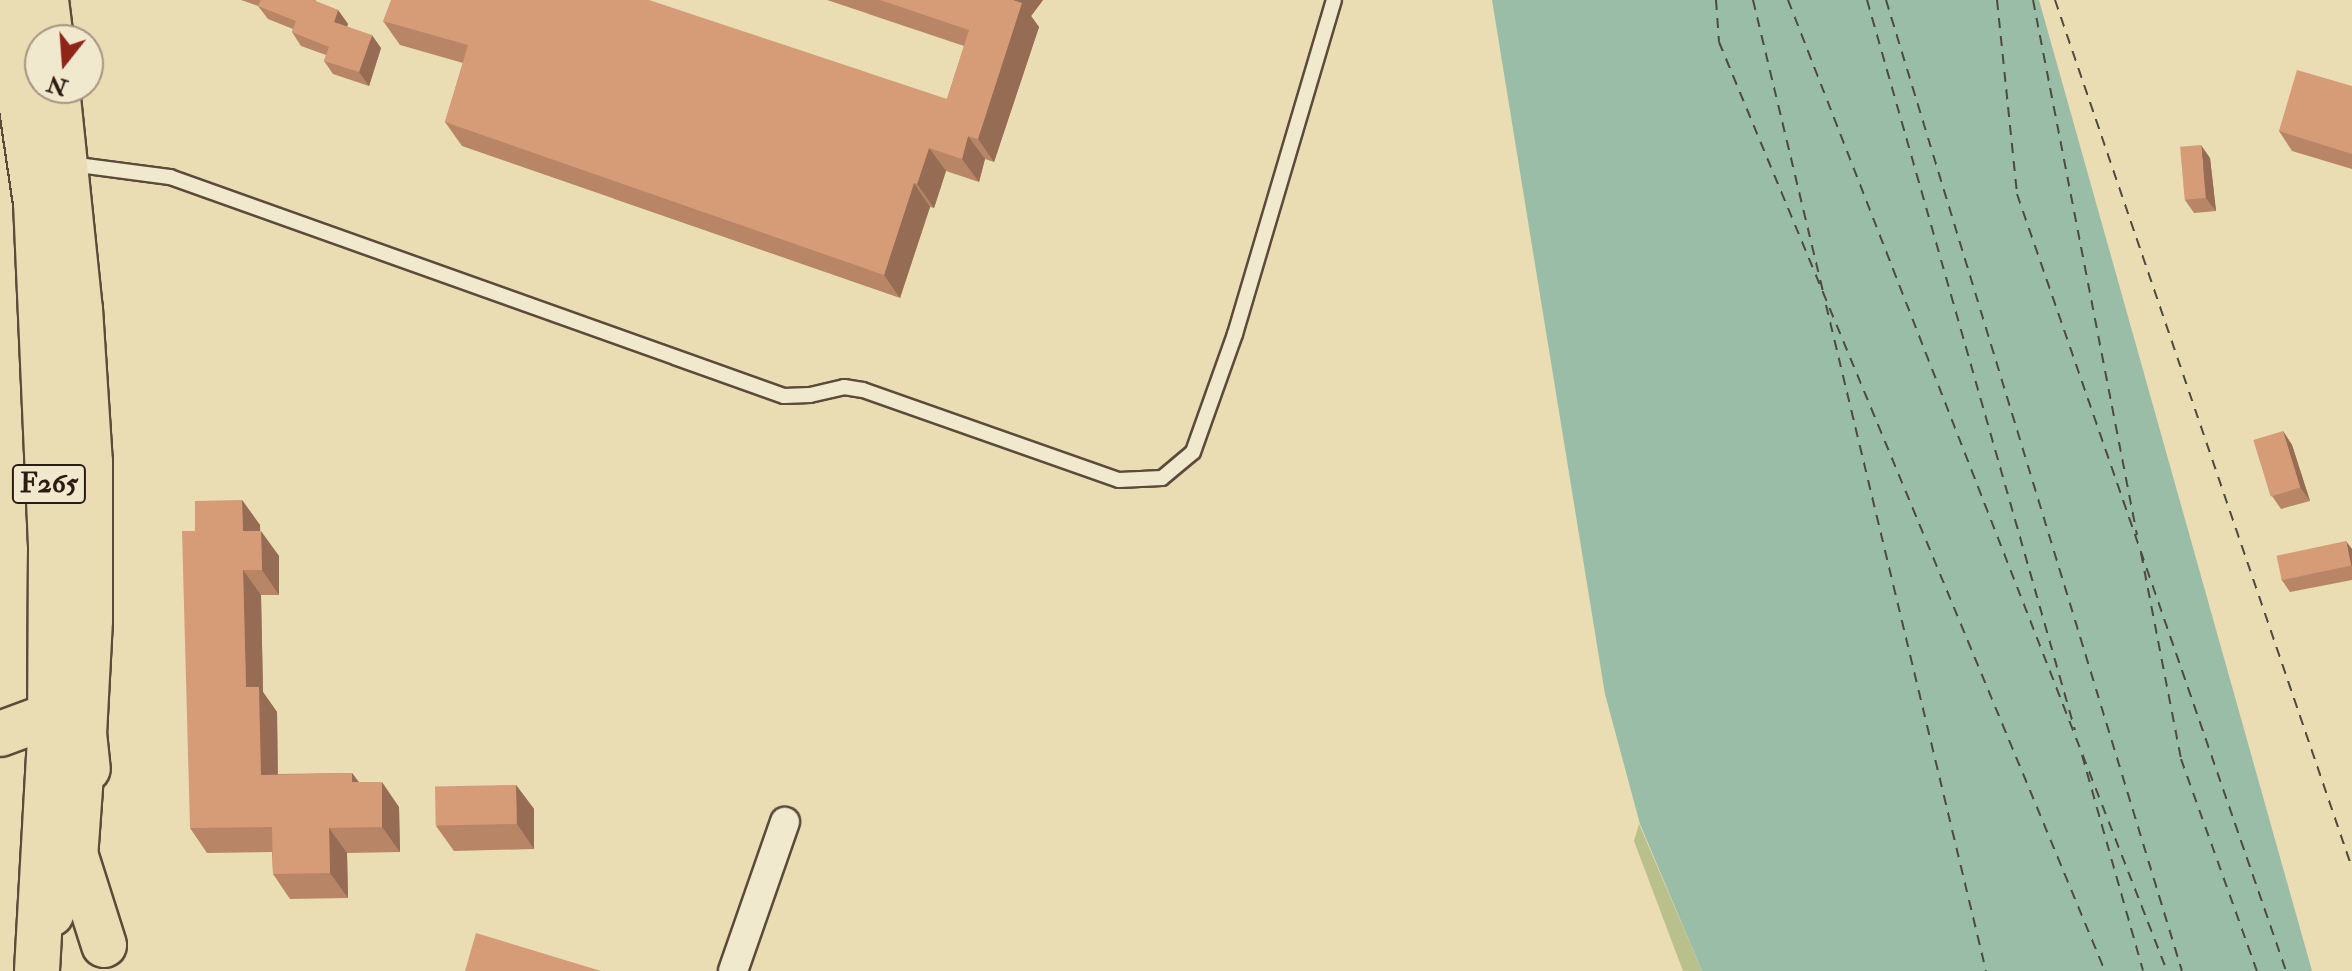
<!DOCTYPE html>
<html>
<head>
<meta charset="utf-8">
<style>
  body { margin:0 }
  #map { position:relative; width:2352px; height:971px; overflow:hidden; background:#eaddb3; font-family:"IM FELL Double Pica",serif }
  div>[style] { position:absolute }
  .green>* { inset:0; background:#bac08b }
  .water>* { inset:0; background:#99bda6 }
  .ferry>* { height:2px; margin-top:-1px; transform-origin:0; background:repeating-linear-gradient(90deg,#4d4b3f 0 10px,transparent 0 18px) }
  .roads { filter:drop-shadow(2px 0 #5c4b3b) drop-shadow(-2px 0 #5c4b3b) drop-shadow(0 2px #5c4b3b) drop-shadow(0 -2px #5c4b3b) }
  .service>* { height:14px; margin:-7px; padding:0 7px; transform-origin:7px; border-radius:7px; background:#f1e9ce }
  .minor>* { height:28px; margin:-14px; padding:0 14px; transform-origin:14px; border-radius:14px; background:#f1e9ce }
  .primary>* { height:44px; margin:-22px; padding:0 22px; transform-origin:22px; border-radius:22px; background:#eaddb3 }
  .motorway>* { height:44px; margin:-22px; padding:0 22px; transform-origin:22px; border-radius:22px; background:#eaddb3 }
  .wall>* { inset:0; background:#b88667 }
  .shaded-wall>* { inset:0; background:#966d54 }
  .building>* { inset:0; background:#d69c78; transform-origin:0 0 }
  span { translate:-50% -50%; white-space:nowrap; text-align:center; line-height:1.15; -webkit-text-stroke:6px #f1e9ce; paint-order:stroke }
  .shield-label span { padding:2px 6px; background:#f1e9ce; border:2px solid; border-radius:6px; -webkit-text-stroke-width:0 }
  .shield-label { font-size:28px; color:#2d1a13; font-weight:700 }
  .north { position:absolute; left:24px; top:24px; width:80px; height:80px; box-sizing:border-box; background:#f1e9ce; border:2px solid #a39683; border-radius:50%; rotate:197deg; font-size:22px; font-weight:700; line-height:32px; text-align:center; color:#2d1a13 }
  .north::after { content:''; display:block; margin:auto; width:28px; height:36px; background:#8f2418; clip-path:polygon(50% 0,100% 100%,50% 72%,0 100%) }
</style>
</head>
<body>
<div id="map">
  <div class="green">
    <i style="clip-path:polygon(1639px 824px,1702px 971px,1683px 971px,1634px 841px)"></i>
  </div>
  <div class="water">
    <i style="clip-path:polygon(1492px 0,2039px 0,2312px 971px,1702px 971px,1640px 824px,1605px 694px)"></i>
  </div>
  <div class="ferry">
    <i style="left:1716px;top:0;width:42px;rotate:85.9deg"></i>
    <i style="left:1719px;top:42px;width:1006px;rotate:67.44deg"></i>
    <i style="left:1753px;top:0;width:299px;rotate:76.5deg"></i>
    <i style="left:1788px;top:0;width:1042px;rotate:68.68deg"></i>
    <i style="left:1867px;top:0;width:759px;rotate:74.1deg"></i>
    <i style="left:1886px;top:0;width:1015px;rotate:73.05deg"></i>
    <i style="left:1997px;top:0;width:195px;rotate:84.1deg"></i>
    <i style="left:2017px;top:194px;width:822px;rotate:70.9deg"></i>
    <i style="left:2033px;top:0;width:545px;rotate:79deg"></i>
    <i style="left:2055px;top:0;width:917px;rotate:71.11deg"></i>
    <i style="left:1826px;top:305px;width:685px;rotate:76.49deg"></i>
    <i style="left:2141px;top:553px;width:210px;rotate:79deg"></i>
    <i style="left:2181px;top:759px;width:225px;rotate:70.3deg"></i>
    <i style="left:2082px;top:755px;width:224px;rotate:74.2deg"></i>
  </div>
  <div class="roads">
    <div class="service">
      <i style="left:71px;top:164px;width:100px;rotate:7.5deg"></i>
      <i style="left:170px;top:177px;width:652px;rotate:19.63deg"></i>
      <i style="left:784px;top:396px;width:26px;rotate:-2deg"></i>
      <i style="left:810px;top:395px;width:35px;rotate:-13deg"></i>
      <i style="left:844px;top:387px;width:19px;rotate:9deg"></i>
      <i style="left:863px;top:390px;width:271px;rotate:19.4deg"></i>
      <i style="left:1119px;top:480px;width:43px;rotate:-2.7deg"></i>
      <i style="left:1162px;top:478px;width:40px;rotate:-40deg"></i>
      <i style="left:1193px;top:452px;width:125px;rotate:-70.4deg"></i>
      <i style="left:1235px;top:334px;width:348px;rotate:-73.5deg"></i>
    </div>
    <div class="minor">
      <i style="left:733px;top:971px;width:158px;rotate:-70.8deg"></i>
    </div>
    <div class="primary">
      <i style="left:46px;top:0;width:40px;rotate:82.9deg"></i>
      <i style="left:57px;top:88px;width:222px;rotate:84.1deg"></i>
      <i style="left:80px;top:309px;width:153px;rotate:86.3deg"></i>
      <i style="left:90px;top:462px;width:158px;rotate:90deg"></i>
      <i style="left:90px;top:620px;width:113px;rotate:93deg"></i>
      <i style="left:84px;top:733px;width:36px;rotate:84deg"></i>
    </div>
    <div class="motorway">
      <i style="left:6px;top:0;width:204px;rotate:81.6deg"></i>
      <i style="left:36px;top:202px;width:347px;rotate:87.5deg"></i>
      <i style="left:51px;top:549px;width:189px;rotate:90.3deg"></i>
      <i style="left:50px;top:738px;width:233px;rotate:93.2deg"></i>
      <i style="left:0;top:734px;width:54px;rotate:-20.4deg"></i>
      <i style="left:72px;top:844px;width:106px;rotate:72.4deg"></i>
      <i style="left:51px;top:914px;width:61px;rotate:-66.8deg"></i>
      <i style="left:75px;top:858px;width:125px;rotate:-85.9deg"></i>
    </div>
  </div>
  <div class="wall">
    <i style="clip-path:polygon(241px 0,316px 0,315px 1px,338px 10px,348px 24px,347px 26px,381px 48px,369px 86px,333px 74px,324px 61px,326px 55px,301px 46px,292px 32px,293px 29px,268px 19px,258px 6px)"></i>
    <i style="clip-path:polygon(827px 0,1043px 0,1031px 16px,1039px 27px,994px 162px,985px 159px,979px 182px,946px 171px,934px 208px,930px 207px,900px 298px,462px 146px,445px 122px,463px 63px,400px 45px,383px 21px,947px 99px,964px 46px)"></i>
    <i style="clip-path:polygon(2352px 86px,2352px 169px,2292px 151px,2279px 131px)"></i>
    <i style="clip-path:polygon(2210px 158px,2216px 211px,2194px 213px,2185px 200px)"></i>
    <i style="clip-path:polygon(2283px 431px,2292px 445px,2310px 501px,2281px 509px,2272px 496px)"></i>
    <i style="clip-path:polygon(242px 500px,260px 525px,260px 531px,279px 556px,279px 595px,261px 595px,263px 692px,277px 712px,278px 774px,352px 773px,359px 782px,399px 807px,400px 852px,347px 853px,348px 898px,290px 899px,273px 874px,272px 852px,207px 853px,190px 828px)"></i>
    <i style="clip-path:polygon(2352px 549px,2352px 580px,2290px 592px,2281px 579px)"></i>
    <i style="clip-path:polygon(516px 785px,534px 809px,534px 849px,454px 851px,436px 826px)"></i>
  </div>
  <div class="shaded-wall">
    <i style="clip-path:polygon(1010px 0,1043px 0,1031px 16px,1039px 27px,994px 162px,978px 139px)"></i>
    <i style="clip-path:polygon(338px 10px,348px 24px,343px 35px,334px 22px)"></i>
    <i style="clip-path:polygon(372px 35px,381px 48px,369px 86px,359px 72px)"></i>
    <i style="clip-path:polygon(968px 136px,985px 159px,979px 182px,962px 159px)"></i>
    <i style="clip-path:polygon(2201px 145px,2210px 158px,2216px 211px,2206px 198px)"></i>
    <i style="clip-path:polygon(929px 148px,946px 171px,934px 208px,917px 184px)"></i>
    <i style="clip-path:polygon(914px 183px,930px 207px,900px 298px,884px 275px)"></i>
    <i style="clip-path:polygon(2283px 431px,2292px 445px,2310px 501px,2300px 487px)"></i>
    <i style="clip-path:polygon(242px 500px,260px 525px,261px 556px,243px 531px)"></i>
    <i style="clip-path:polygon(261px 531px,279px 556px,279px 595px,262px 570px)"></i>
    <i style="clip-path:polygon(2346px 541px,2352px 549px,2352px 566px,2351px 565px)"></i>
    <i style="clip-path:polygon(243px 570px,261px 595px,263px 692px,277px 712px,278px 800px,261px 775px,246px 687px)"></i>
    <i style="clip-path:polygon(352px 773px,370px 798px,352px 782px)"></i>
    <i style="clip-path:polygon(382px 782px,399px 807px,400px 852px,382px 827px)"></i>
    <i style="clip-path:polygon(516px 785px,534px 809px,534px 849px,517px 824px)"></i>
    <i style="clip-path:polygon(329px 828px,347px 853px,348px 898px,330px 873px)"></i>
  </div>
  <div class="building">
    <i style="clip-path:polygon(261px 0,313px 0,338px 10px,334px 22px,372px 35px,359px 72px,324px 61px,329px 47px,292px 32px,296px 21px,258px 6px)"></i>
    <i style="clip-path:polygon(391px 0,649px 0,947px 99px,969px 30px,880px 0,1013px 0,1022px 3px,978px 139px,968px 136px,962px 159px,929px 148px,917px 184px,914px 183px,884px 275px,445px 122px,468px 45px,383px 21px)"></i>
    <i style="clip-path:polygon(2297px 70px,2352px 86px,2352px 154px,2279px 131px)"></i>
    <i style="left:2201px;top:145px;width:53px;height:21px;rotate:85deg"></i>
    <i style="left:2283px;top:431px;width:59px;height:31px;rotate:73deg"></i>
    <i style="clip-path:polygon(242px 500px,243px 531px,261px 531px,262px 570px,243px 570px,246px 687px,259px 687px,261px 775px,352px 773px,352px 782px,382px 782px,382px 827px,329px 828px,330px 873px,273px 874px,272px 827px,190px 828px,182px 531px,195px 531px,195px 501px)"></i>
    <i style="left:2346px;top:541px;width:25px;height:71px;rotate:78deg"></i>
    <i style="left:516px;top:785px;width:39px;height:81px;rotate:89deg"></i>
    <i style="clip-path:polygon(476px 933px,601px 971px,465px 971px)"></i>
  </div>
  <div class="shield-label">
    <span style="left:49px;top:484px">F265</span>
  </div>
  <div class="north">N</div>
</div>
</body>
</html>
